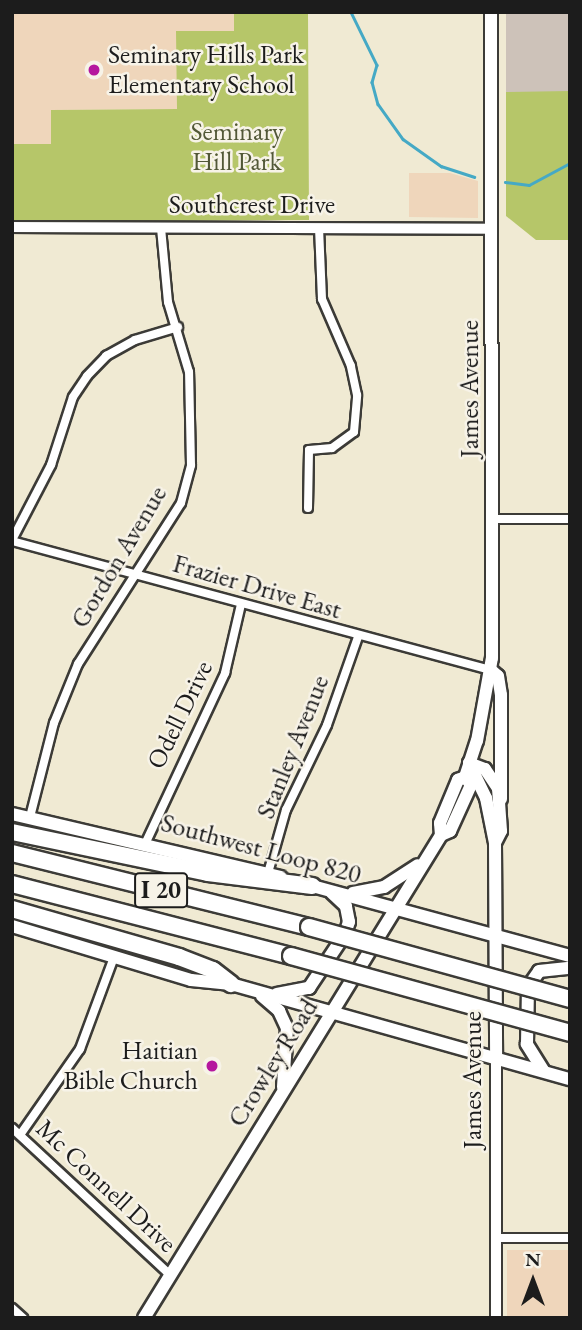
<!DOCTYPE html>
<html>
<head>
<meta charset="utf-8">
<style>
  body { margin:0 }
  #map { position:relative; width:582px; height:1330px; overflow:hidden; background:#f0ead3; font-family:"EB Garamond",serif }
  div>[style] { position:absolute }
  .built>* { inset:0; background:#efd6bb; transform-origin:0 0 }
  .industrial>* { inset:0; background:#cdc2b9; transform-origin:0 0 }
  .green>* { inset:0; background:#b6c669 }
  .stream>* { height:2.5px; margin:-1.25px; padding:0 1.25px; transform-origin:1.25px; border-radius:1.25px; background:#45a9c5 }
  .roads { filter:drop-shadow(2px 0 #3c3b37) drop-shadow(-2px 0 #3c3b37) drop-shadow(0 2px #3c3b37) drop-shadow(0 -2px #3c3b37) }
  .minor>* { height:8px; margin:-4px; padding:0 4px; transform-origin:4px; border-radius:4px; background:#fff }
  .tertiary>* { height:10px; margin:-5px; padding:0 5px; transform-origin:5px; border-radius:5px; background:#fff }
  .secondary>* { height:12px; margin:-6px; padding:0 6px; transform-origin:6px; border-radius:6px; background:#fff }
  .motorway>* { height:16px; margin:-8px; padding:0 8px; transform-origin:8px; border-radius:8px; background:#fff }
  .bridges { filter:drop-shadow(2px 0 #3c3b37) drop-shadow(-2px 0 #3c3b37) drop-shadow(0 2px #3c3b37) drop-shadow(0 -2px #3c3b37) }
  .motorway-bridge>* { height:16px; margin:-8px; padding:0 8px; transform-origin:8px; border-radius:8px; background:#fff }
  .dots>* { width:19px; height:19px; translate:-50% -50%; box-sizing:border-box; border:4px solid #f7f3e8; border-radius:50% }
  span { translate:-50% -50%; white-space:nowrap; text-align:center; line-height:1.15; -webkit-text-stroke:5px #f7f3e8; paint-order:stroke }
  .shield-label span { padding:2px 5px; background:#f7f3e8; border:2px solid; border-radius:5px; -webkit-text-stroke-width:0 }
  .shield-label { font-size:24px; color:#1c1c1c; font-weight:700 }
  .poi-label { font-size:26px; color:#1c1c1c }
  .left { translate:0 -50%; text-align:left }
  .right { translate:-100% -50%; text-align:right }
  .park-label { font-size:26px; color:#525837 }
  .street-label { font-size:26px; color:#1c1c1c }
  .frame { position:absolute; inset:0; border:14px solid #1c1c1c; pointer-events:none }
  .north { position:absolute; left:498px; top:1246px; width:70px; height:70px; -webkit-text-stroke:5px #f7f3e8; paint-order:stroke; rotate:0deg; font-size:19px; font-weight:700; line-height:28px; text-align:center; color:#1c1c1c }
  .north::after { content:''; display:block; margin:auto; width:24px; height:32px; background:#1c1c1c; clip-path:polygon(50% 0,100% 100%,50% 72%,0 100%) }
</style>
</head>
<body>
<div id="map">
  <div class="built">
    <i style="clip-path:polygon(12px 12px,234px 12px,234px 31px,177px 109px,52px 110px,52px 144px,12px 144px)"></i>
    <i style="clip-path:polygon(409px 173px,450px 173px,478px 181px,478px 218px,409px 217px)"></i>
    <i style="left:570px;top:1250px;width:68px;height:63px;rotate:90deg"></i>
  </div>
  <div class="industrial">
    <i style="left:506px;top:12px;width:64px;height:80px"></i>
  </div>
  <div class="green">
    <i style="clip-path:polygon(234px 12px,308px 12px,309px 220px,12px 222px,12px 144px,51px 144px,51px 110px,177px 109px,176px 31px,234px 31px)"></i>
    <i style="clip-path:polygon(570px 91px,570px 240px,536px 240px,506px 216px,506px 92px)"></i>
  </div>
  <div class="stream">
    <i style="left:351px;top:12px;width:59px;rotate:63.9deg"></i>
    <i style="left:377px;top:65px;width:18px;rotate:106deg"></i>
    <i style="left:372px;top:82px;width:23px;rotate:75deg"></i>
    <i style="left:378px;top:104px;width:43px;rotate:54.5deg"></i>
    <i style="left:403px;top:139px;width:47px;rotate:35.4deg"></i>
    <i style="left:441px;top:166px;width:35px;rotate:18deg"></i>
    <i style="left:505px;top:182px;width:24px;rotate:7deg"></i>
    <i style="left:529px;top:185px;width:47px;rotate:-28.2deg"></i>
  </div>
  <div class="roads">
    <div class="minor">
      <i style="left:308px;top:508px;width:58px;rotate:-89deg"></i>
      <i style="left:309px;top:450px;width:23px;rotate:-5deg"></i>
      <i style="left:332px;top:448px;width:27px;rotate:-36deg"></i>
      <i style="left:354px;top:432px;width:37px;rotate:-85deg"></i>
      <i style="left:357px;top:395px;width:30px;rotate:-102deg"></i>
      <i style="left:351px;top:366px;width:73px;rotate:-113.4deg"></i>
      <i style="left:322px;top:299px;width:71px;rotate:-92.4deg"></i>
      <i style="left:493px;top:519px;width:77px"></i>
      <i style="left:12px;top:540px;width:85px;rotate:-62.5deg"></i>
      <i style="left:51px;top:465px;width:71px;rotate:-72.1deg"></i>
      <i style="left:73px;top:397px;width:25px;rotate:-56deg"></i>
      <i style="left:87px;top:376px;width:28px;rotate:-46deg"></i>
      <i style="left:106px;top:356px;width:33px;rotate:-29deg"></i>
      <i style="left:135px;top:340px;width:45px;rotate:-16.8deg"></i>
      <i style="left:12px;top:541px;width:496px;rotate:15.1deg"></i>
      <i style="left:30px;top:817px;width:97px;rotate:-75.7deg"></i>
      <i style="left:54px;top:723px;width:64px;rotate:-67.9deg"></i>
      <i style="left:78px;top:664px;width:191px;rotate:-57.4deg"></i>
      <i style="left:181px;top:503px;width:39px;rotate:-75deg"></i>
      <i style="left:191px;top:465px;width:93px;rotate:-91.2deg"></i>
      <i style="left:189px;top:372px;width:73px;rotate:-106.7deg"></i>
      <i style="left:168px;top:302px;width:74px;rotate:-95.4deg"></i>
      <i style="left:146px;top:842px;width:187px;rotate:-64.9deg"></i>
      <i style="left:225px;top:673px;width:71px;rotate:-76.9deg"></i>
      <i style="left:268px;top:873px;width:66px;rotate:-74.1deg"></i>
      <i style="left:286px;top:810px;width:94px;rotate:-64.2deg"></i>
      <i style="left:327px;top:725px;width:93px;rotate:-70.6deg"></i>
      <i style="left:12px;top:1128px;width:216px;rotate:42.9deg"></i>
      <i style="left:20px;top:1135px;width:105px;rotate:-55.1deg"></i>
      <i style="left:80px;top:1049px;width:98px;rotate:-69.7deg"></i>
      <i style="left:495px;top:1238px;width:75px"></i>
      <i style="left:12px;top:1308px;width:15px;rotate:42deg"></i>
    </div>
    <div class="tertiary">
      <i style="left:12px;top:227px;width:480px;rotate:0.2deg"></i>
      <i style="left:496px;top:1318px;width:260px;rotate:-90deg"></i>
    </div>
    <div class="secondary">
      <i style="left:491px;top:670px;width:9px;rotate:41deg"></i>
      <i style="left:498px;top:676px;width:19px;rotate:81deg"></i>
      <i style="left:501px;top:695px;width:104px;rotate:90deg"></i>
      <i style="left:469px;top:763px;width:39px;rotate:64deg"></i>
      <i style="left:486px;top:798px;width:46px;rotate:78.7deg"></i>
      <i style="left:495px;top:843px;width:215px;rotate:89.7deg"></i>
      <i style="left:469px;top:763px;width:17px;rotate:21deg"></i>
      <i style="left:485px;top:769px;width:23px;rotate:56deg"></i>
      <i style="left:498px;top:788px;width:43px;rotate:86deg"></i>
      <i style="left:501px;top:831px;width:13px;rotate:117deg"></i>
      <i style="left:12px;top:814px;width:276px;rotate:13.2deg"></i>
      <i style="left:441px;top:835px;width:12px;rotate:-95deg"></i>
      <i style="left:440px;top:823px;width:47px;rotate:-67.3deg"></i>
      <i style="left:458px;top:780px;width:8px;rotate:-23deg"></i>
      <i style="left:465px;top:777px;width:38px;rotate:-72deg"></i>
      <i style="left:477px;top:741px;width:84px;rotate:-79.8deg"></i>
      <i style="left:492px;top:658px;width:646px;rotate:-90.09deg"></i>
      <i style="left:305px;top:884px;width:275px;rotate:15.2deg"></i>
      <i style="left:353px;top:893px;width:32px;rotate:-11deg"></i>
      <i style="left:384px;top:887px;width:40px;rotate:-32.9deg"></i>
      <i style="left:12px;top:926px;width:187px;rotate:16.8deg"></i>
      <i style="left:191px;top:980px;width:40px;rotate:5.7deg"></i>
      <i style="left:231px;top:984px;width:352px;rotate:15.7deg"></i>
      <i style="left:277px;top:994px;width:33px;rotate:-11deg"></i>
      <i style="left:309px;top:988px;width:65px;rotate:-56.3deg"></i>
      <i style="left:345px;top:934px;width:13px;rotate:-72deg"></i>
      <i style="left:349px;top:922px;width:16px;rotate:-101deg"></i>
      <i style="left:346px;top:906px;width:19px;rotate:-137deg"></i>
      <i style="left:262px;top:996px;width:23px;rotate:41deg"></i>
      <i style="left:279px;top:1011px;width:19px;rotate:65deg"></i>
      <i style="left:287px;top:1028px;width:59px;rotate:93.9deg"></i>
      <i style="left:543px;top:1070px;width:31px;rotate:-122deg"></i>
      <i style="left:527px;top:1044px;width:57px;rotate:-89deg"></i>
      <i style="left:528px;top:987px;width:19px;rotate:-55deg"></i>
      <i style="left:539px;top:971px;width:31px;rotate:-6deg"></i>
      <i style="left:144px;top:1318px;width:567px;rotate:-58.41deg"></i>
      <i style="left:441px;top:835px;width:10px;rotate:-24deg"></i>
      <i style="left:450px;top:831px;width:51px;rotate:-65.5deg"></i>
      <i style="left:471px;top:785px;width:10px;rotate:-127deg"></i>
    </div>
    <div class="motorway">
      <i style="left:12px;top:832px;width:200px;rotate:11.8deg"></i>
      <i style="left:208px;top:873px;width:105px;rotate:7.1deg"></i>
      <i style="left:12px;top:853px;width:306px;rotate:14deg"></i>
      <i style="left:12px;top:884px;width:288px;rotate:14.5deg"></i>
      <i style="left:12px;top:909px;width:174px;rotate:16deg"></i>
      <i style="left:179px;top:957px;width:36px;rotate:21deg"></i>
      <i style="left:213px;top:970px;width:23px;rotate:38deg"></i>
    </div>
  </div>
  <div class="bridges">
    <div class="motorway-bridge">
      <i style="left:309px;top:927px;width:271px;rotate:15.4deg"></i>
      <i style="left:291px;top:956px;width:289px;rotate:15.4deg"></i>
    </div>
  </div>
  <div class="dots">
    <i style="left:94px;top:70px;background:#b5179e"></i>
    <i style="left:212px;top:1066px;background:#b5179e"></i>
  </div>
  <div class="shield-label">
    <span style="left:161px;top:890px">I 20</span>
  </div>
  <div class="poi-label">
    <span class="left" style="left:108px;top:70px">Seminary Hills Park<br>Elementary School</span>
    <span class="right" style="left:198px;top:1066px">Haitian<br>Bible Church</span>
  </div>
  <div class="park-label">
    <span style="left:237px;top:147px">Seminary<br>Hill Park</span>
  </div>
  <div class="street-label">
    <span style="left:252px;top:205px">Southcrest Drive</span>
    <span style="left:470px;top:389px;rotate:-90deg">James Avenue</span>
    <span style="left:119px;top:557px;rotate:-59deg">Gordon Avenue</span>
    <span style="left:257px;top:587px;rotate:16deg">Frazier Drive East</span>
    <span style="left:180px;top:715px;rotate:-64deg">Odell Drive</span>
    <span style="left:293px;top:747px;rotate:-68deg">Stanley Avenue</span>
    <span style="left:261px;top:849px;rotate:15deg">Southwest Loop 820</span>
    <span style="left:273px;top:1063px;rotate:-58deg">Crowley Road</span>
    <span style="left:473px;top:1080px;rotate:-90deg">James Avenue</span>
    <span style="left:106px;top:1186px;rotate:43deg">Mc Connell Drive</span>
  </div>
  <div class="frame"></div>
  <div class="north">N</div>
</div>
</body>
</html>
